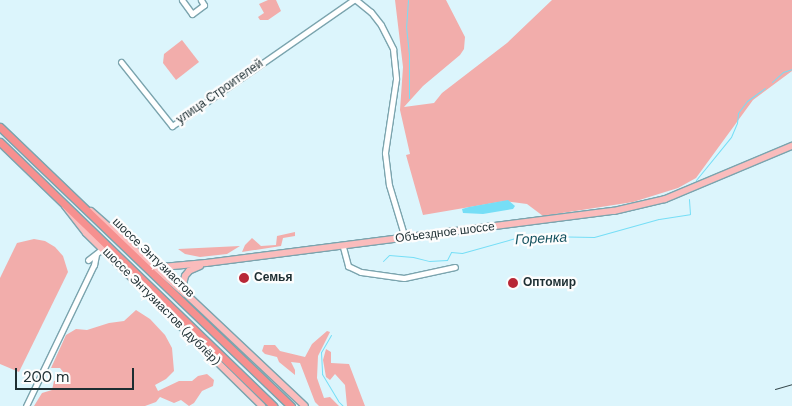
<!DOCTYPE html>
<html>
<head>
<meta charset="utf-8">
<style>
  body { margin:0 }
  #map { position:relative; width:792px; height:406px; overflow:hidden; background:#dcf5fc; font-family:"DM Sans",sans-serif }
  div>[style] { position:absolute }
  .green>* { inset:0; background:#f2adab }
  .water>* { inset:0; background:#76def6 }
  .stream>* { height:1px; margin:-0.5px; padding:0 0.5px; transform-origin:0.5px; border-radius:0.5px; background:#76def6 }
  .roads { filter:drop-shadow(1px 0 #7ba4ae) drop-shadow(-1px 0 #7ba4ae) drop-shadow(0 1px #7ba4ae) drop-shadow(0 -1px #7ba4ae) }
  .minor>* { height:5px; margin:-2.5px; padding:0 2.5px; transform-origin:2.5px; border-radius:2.5px; background:#fff }
  .major>* { height:6px; margin:-3px; padding:0 3px; transform-origin:3px; border-radius:3px; background:#fabcbc }
  .highway>* { height:7px; margin:-3.5px; padding:0 3.5px; transform-origin:3.5px; border-radius:3.5px; background:#f6908f }
  .rail>* { height:1px; margin:-0.5px; padding:0 0.5px; transform-origin:0.5px; border-radius:0.5px; background:#36484c }
  .dots>* { width:14px; height:14px; translate:-50% -50%; box-sizing:border-box; border:2px solid #fdfdfd; border-radius:50% }
  span { translate:-50% -50%; white-space:nowrap; text-align:center; line-height:1.15; -webkit-text-stroke:4.5px #fdfdfd; paint-order:stroke }
  .street-label { font-size:12px; color:#1d2e32 }
  .poi-label { font-size:12px; color:#1d2e32; font-weight:700 }
  .left { translate:0 -50%; text-align:left }
  .water-label { font-size:14px; color:#165360; font-style:italic }
  .scale { position:absolute; left:15px; top:368px; width:119px; height:22px; box-sizing:border-box; border:2px solid #1d2e32; border-top:0; padding-left:6px; font-size:15px; line-height:18px; white-space:nowrap; color:#1d2e32; -webkit-text-stroke:4px #fdfdfd; paint-order:stroke }
</style>
</head>
<body>
<div id="map">
  <div class="green">
    <i style="clip-path:polygon(268px 0,276px 0,281px 11px,268px 20px,260px 20px,258px 17px,264px 13px,259px 4px)"></i>
    <i style="clip-path:polygon(395px 0,446px 0,465px 37px,464px 49px,460px 55px,423px 86px,404px 107px,434px 103px,442px 93px,507px 43px,552px 0,792px 0,792px 71px,753px 100px,696px 178px,678px 188px,633px 202px,543px 216px,527px 204px,505px 201px,423px 215px,406px 155px,410px 154px,400px 110px,403px 67px)"></i>
    <i style="clip-path:polygon(182px 40px,199px 62px,176px 80px,163px 63px,164px 54px)"></i>
    <i style="clip-path:polygon(295px 232px,295px 236px,283px 238px,281px 246px,242px 252px,245px 245px,252px 238px,261px 246px,276px 245px,277px 236px)"></i>
    <i style="clip-path:polygon(34px 239px,45px 241px,55px 247px,63px 256px,68px 272px,19px 372px,0 364px,0 278px,17px 243px)"></i>
    <i style="clip-path:polygon(240px 246px,227px 254px,200px 257px,185px 254px,178px 249px)"></i>
    <i style="clip-path:polygon(136px 310px,150px 319px,165px 335px,172px 348px,174px 371px,166px 379px,155px 385px,158px 391px,179px 381px,192px 381px,198px 376px,207px 374px,214px 380px,213px 386px,202px 391px,194px 403px,189px 406px,181px 400px,174px 403px,160px 397px,156px 402px,145px 406px,34px 406px,42px 393px,52px 390px,54px 381px,67px 377px,60px 368px,51px 368px,66px 335px,76px 329px,87px 330px,109px 323px,124px 321px)"></i>
    <i style="clip-path:polygon(327px 331px,330px 332px,318px 356px,317px 378px,324px 398px,330px 397px,339px 406px,319px 406px,315px 402px,300px 363px,291px 362px,295px 370px,295px 375px,279px 362px,277px 357px,265px 354px,262px 351px,264px 345px,275px 345px,280px 351px,305px 357px,312px 344px)"></i>
    <i style="clip-path:polygon(326px 349px,331px 352px,331px 363px,349px 364px,365px 406px,347px 406px,345px 385px,335px 374px,330px 380px,326px 377px,323px 360px)"></i>
  </div>
  <div class="water">
    <i style="clip-path:polygon(508px 200px,515px 206px,513px 209px,483px 214px,463px 213px,462px 209px,469px 207px)"></i>
  </div>
  <div class="stream">
    <i style="left:408px;top:0;width:26px;rotate:94deg"></i>
    <i style="left:406px;top:26px;width:27px;rotate:84deg"></i>
    <i style="left:409px;top:53px;width:45px;rotate:90deg"></i>
    <i style="left:772px;top:82px;width:15px;rotate:-42deg"></i>
    <i style="left:783px;top:72px;width:9px;rotate:-18deg"></i>
    <i style="left:696px;top:180px;width:55px;rotate:-50.9deg"></i>
    <i style="left:731px;top:137px;width:15px;rotate:-67deg"></i>
    <i style="left:737px;top:123px;width:10px;rotate:-84deg"></i>
    <i style="left:738px;top:113px;width:15px;rotate:-53deg"></i>
    <i style="left:747px;top:101px;width:22px;rotate:-36deg"></i>
    <i style="left:383px;top:261px;width:8px;rotate:-45deg"></i>
    <i style="left:389px;top:255px;width:24px;rotate:5deg"></i>
    <i style="left:413px;top:257px;width:16px;rotate:14deg"></i>
    <i style="left:429px;top:261px;width:18px;rotate:-3deg"></i>
    <i style="left:447px;top:260px;width:9px;rotate:-63deg"></i>
    <i style="left:451px;top:252px;width:11px;rotate:5deg"></i>
    <i style="left:462px;top:253px;width:59px;rotate:-15.7deg"></i>
    <i style="left:519px;top:237px;width:5px;rotate:22deg"></i>
    <i style="left:524px;top:239px;width:16px;rotate:-11deg"></i>
    <i style="left:540px;top:236px;width:54px;rotate:1.1deg"></i>
    <i style="left:594px;top:237px;width:67px;rotate:-15.5deg"></i>
    <i style="left:659px;top:219px;width:31px;rotate:-9deg"></i>
    <i style="left:690px;top:214px;width:15px;rotate:-94deg"></i>
    <i style="left:331px;top:335px;width:20px;rotate:120deg"></i>
    <i style="left:321px;top:352px;width:22px;rotate:87deg"></i>
    <i style="left:322px;top:374px;width:31px;rotate:59deg"></i>
    <i style="left:338px;top:401px;width:7px;rotate:45deg"></i>
  </div>
  <div class="roads">
    <div class="minor">
      <i style="left:182px;top:0;width:17px;rotate:54deg"></i>
      <i style="left:192px;top:14px;width:15px;rotate:-37deg"></i>
      <i style="left:204px;top:5px;width:6px;rotate:-121deg"></i>
      <i style="left:356px;top:0;width:19px;rotate:39deg"></i>
      <i style="left:371px;top:12px;width:16px;rotate:52deg"></i>
      <i style="left:381px;top:25px;width:27px;rotate:63deg"></i>
      <i style="left:393px;top:49px;width:30px;rotate:84deg"></i>
      <i style="left:396px;top:79px;width:75px;rotate:98.5deg"></i>
      <i style="left:385px;top:153px;width:32px;rotate:83deg"></i>
      <i style="left:389px;top:185px;width:55px;rotate:73.2deg"></i>
      <i style="left:121px;top:62px;width:82px;rotate:51.4deg"></i>
      <i style="left:172px;top:126px;width:221px;rotate:-34.8deg"></i>
      <i style="left:343px;top:247px;width:20px;rotate:75deg"></i>
      <i style="left:348px;top:266px;width:14px;rotate:25deg"></i>
      <i style="left:361px;top:272px;width:43px;rotate:7.9deg"></i>
      <i style="left:404px;top:278px;width:52px;rotate:-12.2deg"></i>
      <i style="left:88px;top:260px;width:18px;rotate:-38deg"></i>
      <i style="left:26px;top:406px;width:157px;rotate:-64.3deg"></i>
      <i style="left:94px;top:265px;width:10px;rotate:-79deg"></i>
    </div>
    <div class="major">
      <i style="left:65px;top:206px;width:34px;rotate:52deg"></i>
      <i style="left:86px;top:233px;width:247px;rotate:44.5deg"></i>
      <i style="left:91px;top:211px;width:125px;rotate:41.4deg"></i>
      <i style="left:148px;top:262px;width:15px;rotate:20deg"></i>
      <i style="left:162px;top:267px;width:44px;rotate:-5.2deg"></i>
      <i style="left:206px;top:263px;width:411px;rotate:-7.3deg"></i>
      <i style="left:614px;top:211px;width:52px;rotate:-13.2deg"></i>
      <i style="left:665px;top:199px;width:138px;rotate:-22.7deg"></i>
      <i style="left:200px;top:266px;width:12px;rotate:156deg"></i>
      <i style="left:189px;top:271px;width:6px;rotate:129deg"></i>
      <i style="left:185px;top:276px;width:9px;rotate:103deg"></i>
      <i style="left:183px;top:285px;width:9px;rotate:72deg"></i>
      <i style="left:186px;top:294px;width:163px;rotate:43.3deg"></i>
    </div>
    <div class="highway">
      <i style="left:0;top:127px;width:403px;rotate:43.8deg"></i>
      <i style="left:0;top:142px;width:380px;rotate:44deg"></i>
    </div>
  </div>
  <div class="rail">
    <i style="left:775px;top:389px;width:18px;rotate:-16deg"></i>
  </div>
  <div class="dots">
    <i style="left:244px;top:278px;background:#b82736"></i>
    <i style="left:513px;top:283px;background:#b82736"></i>
  </div>
  <div class="street-label">
    <span style="left:220px;top:92px;rotate:-35deg">улица Строителей</span>
    <span style="left:445px;top:233px;rotate:-7deg">Объездное шоссе</span>
    <span style="left:153px;top:258px;rotate:44deg">шоссе Энтузиастов</span>
    <span style="left:161px;top:307px;rotate:45deg">шоссе Энтузиастов (дублёр)</span>
  </div>
  <div class="poi-label">
    <span class="left" style="left:254px;top:278px">Семья</span>
    <span class="left" style="left:523px;top:283px">Оптомир</span>
  </div>
  <div class="water-label">
    <span style="left:541px;top:238px;rotate:-3deg">Горенка</span>
  </div>
  <div class="scale">200 m</div>
</div>
</body>
</html>
